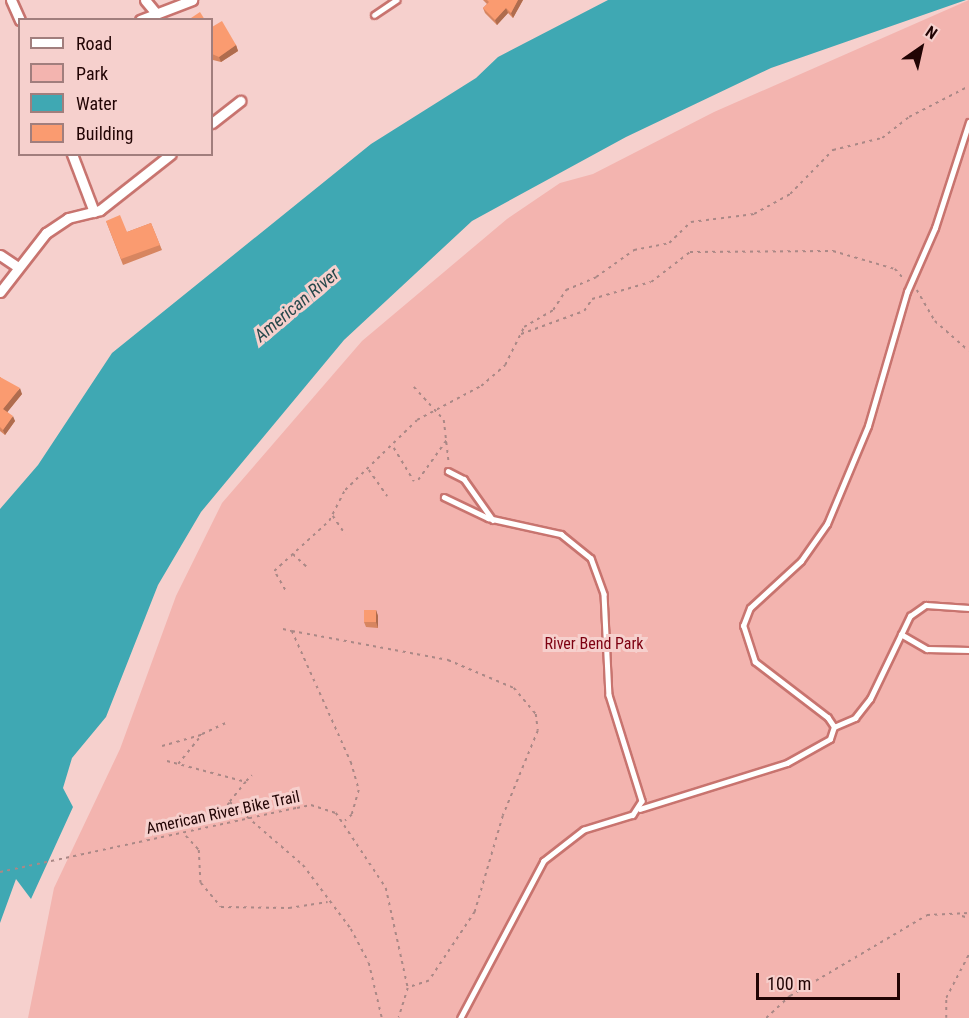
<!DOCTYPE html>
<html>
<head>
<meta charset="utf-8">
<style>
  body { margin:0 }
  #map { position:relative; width:969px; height:1018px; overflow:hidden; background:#f6d0cd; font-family:"Roboto Condensed",sans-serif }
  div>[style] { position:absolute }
  .green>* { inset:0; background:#f3b4af }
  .water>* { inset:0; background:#3fa8b3 }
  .path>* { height:1.5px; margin-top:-0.75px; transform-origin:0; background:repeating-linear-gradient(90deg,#aa8886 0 3px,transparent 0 7.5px) }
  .roads { filter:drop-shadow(2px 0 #c8746f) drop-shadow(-2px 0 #c8746f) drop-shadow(0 2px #c8746f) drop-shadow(0 -2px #c8746f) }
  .service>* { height:4.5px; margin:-2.25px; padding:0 2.25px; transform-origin:2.25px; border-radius:2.25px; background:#fff }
  .minor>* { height:9px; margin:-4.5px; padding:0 4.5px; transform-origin:4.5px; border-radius:4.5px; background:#fff }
  .path-bridge>* { height:1.5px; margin-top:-0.75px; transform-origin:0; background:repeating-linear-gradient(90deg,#aa8886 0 3px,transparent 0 7.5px) }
  .wall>* { inset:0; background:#d78560 }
  .shaded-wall>* { inset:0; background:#af6c4e }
  .building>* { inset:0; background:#fa9b70; transform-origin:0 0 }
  span { translate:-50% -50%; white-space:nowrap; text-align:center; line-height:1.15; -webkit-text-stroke:6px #f6d0cd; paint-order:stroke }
  .park-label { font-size:16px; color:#7d0011 }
  .street-label { font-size:16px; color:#210404 }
  .water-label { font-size:18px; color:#29494c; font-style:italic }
  .legend { position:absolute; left:18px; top:18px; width:195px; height:138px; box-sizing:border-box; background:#f6d0cd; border:2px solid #a17e7d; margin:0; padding:8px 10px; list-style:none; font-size:18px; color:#210404 }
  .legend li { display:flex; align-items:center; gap:12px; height:30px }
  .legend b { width:30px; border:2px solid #a17e7d }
  .north { position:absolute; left:891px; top:18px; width:60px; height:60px; -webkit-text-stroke:4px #f6d0cd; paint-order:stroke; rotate:34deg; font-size:16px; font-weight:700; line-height:24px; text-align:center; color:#210404 }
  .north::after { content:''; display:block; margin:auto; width:21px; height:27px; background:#210404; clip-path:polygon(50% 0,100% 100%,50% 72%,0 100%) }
  .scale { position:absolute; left:756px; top:973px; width:144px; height:27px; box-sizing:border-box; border:3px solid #210404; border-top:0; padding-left:8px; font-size:18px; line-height:21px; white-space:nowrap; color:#210404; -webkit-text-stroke:4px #f6d0cd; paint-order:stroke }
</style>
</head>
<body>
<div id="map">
  <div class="green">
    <i style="clip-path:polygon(969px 0,969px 1018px,28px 1018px,54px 888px,120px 749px,176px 596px,222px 503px,362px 341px,507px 219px,560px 183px,593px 174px,714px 112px)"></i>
  </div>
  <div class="water">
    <i style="clip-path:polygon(608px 0,966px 0,771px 68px,626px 137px,472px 221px,344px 340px,201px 512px,158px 585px,106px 717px,72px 758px,63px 788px,73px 807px,31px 899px,16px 879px,0 923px,0 509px,38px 465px,112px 353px,371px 144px,476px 78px,498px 57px)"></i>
  </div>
  <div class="path">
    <i style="left:917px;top:290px;width:36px;rotate:60deg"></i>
    <i style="left:935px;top:321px;width:45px;rotate:41.4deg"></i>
    <i style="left:521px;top:334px;width:67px;rotate:-20.1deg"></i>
    <i style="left:584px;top:311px;width:14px;rotate:-56deg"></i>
    <i style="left:592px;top:299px;width:61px;rotate:-16.1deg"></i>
    <i style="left:651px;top:282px;width:49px;rotate:-37.6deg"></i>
    <i style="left:690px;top:252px;width:143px;rotate:-0.4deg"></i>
    <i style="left:833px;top:251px;width:65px;rotate:16.2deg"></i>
    <i style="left:895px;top:269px;width:13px;rotate:48deg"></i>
    <i style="left:414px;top:387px;width:45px;rotate:47.7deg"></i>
    <i style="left:444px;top:420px;width:44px;rotate:83.5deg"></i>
    <i style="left:394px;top:448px;width:39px;rotate:59deg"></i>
    <i style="left:369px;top:470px;width:32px;rotate:55deg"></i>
    <i style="left:418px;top:480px;width:52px;rotate:-54.5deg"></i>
    <i style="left:333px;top:516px;width:22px;rotate:56deg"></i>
    <i style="left:293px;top:554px;width:21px;rotate:43deg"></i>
    <i style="left:285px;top:590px;width:22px;rotate:-120deg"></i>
    <i style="left:274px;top:571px;width:74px;rotate:-42.3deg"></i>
    <i style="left:329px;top:521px;width:35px;rotate:-63deg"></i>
    <i style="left:345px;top:490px;width:100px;rotate:-44.2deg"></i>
    <i style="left:417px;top:420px;width:72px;rotate:-28deg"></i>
    <i style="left:481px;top:386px;width:32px;rotate:-41deg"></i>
    <i style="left:505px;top:365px;width:42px;rotate:-63.4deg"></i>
    <i style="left:524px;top:327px;width:34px;rotate:-30deg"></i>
    <i style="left:553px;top:310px;width:24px;rotate:-57deg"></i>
    <i style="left:566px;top:290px;width:33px;rotate:-23deg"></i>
    <i style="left:596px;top:277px;width:47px;rotate:-35.4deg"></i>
    <i style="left:634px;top:250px;width:36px;rotate:-11deg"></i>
    <i style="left:669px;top:243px;width:30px;rotate:-44deg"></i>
    <i style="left:691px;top:222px;width:64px;rotate:-7.2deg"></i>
    <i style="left:754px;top:214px;width:41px;rotate:-29.1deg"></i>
    <i style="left:790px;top:194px;width:62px;rotate:-45.7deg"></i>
    <i style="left:833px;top:150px;width:50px;rotate:-13.8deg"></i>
    <i style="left:882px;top:138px;width:34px;rotate:-38deg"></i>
    <i style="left:909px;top:117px;width:68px;rotate:-27.3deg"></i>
    <i style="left:283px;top:629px;width:9px;rotate:13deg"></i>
    <i style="left:292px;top:631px;width:144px;rotate:65.8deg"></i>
    <i style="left:351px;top:762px;width:29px;rotate:74deg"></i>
    <i style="left:359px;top:790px;width:26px;rotate:106deg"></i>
    <i style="left:352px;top:815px;width:9px;rotate:139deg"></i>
    <i style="left:292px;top:631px;width:159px;rotate:10.5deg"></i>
    <i style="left:448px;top:660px;width:72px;rotate:23deg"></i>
    <i style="left:514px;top:688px;width:34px;rotate:50deg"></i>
    <i style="left:536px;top:714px;width:17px;rotate:83deg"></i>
    <i style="left:538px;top:731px;width:92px;rotate:112.4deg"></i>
    <i style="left:503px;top:816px;width:100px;rotate:106.3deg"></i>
    <i style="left:475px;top:912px;width:83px;rotate:123.7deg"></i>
    <i style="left:429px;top:981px;width:22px;rotate:162deg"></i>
    <i style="left:162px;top:746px;width:41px;rotate:-15.8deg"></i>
    <i style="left:167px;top:761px;width:82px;rotate:14.9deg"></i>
    <i style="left:246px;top:782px;width:26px;rotate:129deg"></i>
    <i style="left:230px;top:802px;width:96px;rotate:40.8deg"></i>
    <i style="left:303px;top:865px;width:80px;rotate:53.1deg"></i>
    <i style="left:351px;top:929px;width:38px;rotate:62deg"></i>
    <i style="left:369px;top:963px;width:57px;rotate:76.7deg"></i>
    <i style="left:178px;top:764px;width:38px;rotate:-51deg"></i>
    <i style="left:202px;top:734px;width:29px;rotate:-25deg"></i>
    <i style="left:246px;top:781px;width:8px;rotate:-45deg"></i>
    <i style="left:297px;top:808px;width:14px;rotate:-12deg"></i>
    <i style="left:311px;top:805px;width:26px;rotate:18deg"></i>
    <i style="left:336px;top:813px;width:90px;rotate:56.3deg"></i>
    <i style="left:386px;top:888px;width:102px;rotate:77.6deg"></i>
    <i style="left:408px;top:988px;width:31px;rotate:107deg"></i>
    <i style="left:217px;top:816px;width:18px;rotate:-47deg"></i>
    <i style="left:186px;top:836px;width:19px;rotate:47deg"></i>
    <i style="left:199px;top:850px;width:33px;rotate:87deg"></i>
    <i style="left:201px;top:883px;width:31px;rotate:50deg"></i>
    <i style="left:221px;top:907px;width:68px;rotate:0.8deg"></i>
    <i style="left:289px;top:908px;width:39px;rotate:-9deg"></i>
    <i style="left:962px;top:916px;width:7px;rotate:16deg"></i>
    <i style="left:766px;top:1018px;width:33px;rotate:-43deg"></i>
    <i style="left:790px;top:996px;width:159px;rotate:-30.6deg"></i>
    <i style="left:927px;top:915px;width:42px;rotate:-2.7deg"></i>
    <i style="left:946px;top:1018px;width:20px;rotate:-90deg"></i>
    <i style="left:946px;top:998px;width:50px;rotate:-62.4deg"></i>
  </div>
  <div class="roads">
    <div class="service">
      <i style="left:374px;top:15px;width:27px;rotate:-34deg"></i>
      <i style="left:448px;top:471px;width:18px;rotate:27deg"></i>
      <i style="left:464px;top:479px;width:50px;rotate:54.7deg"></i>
      <i style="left:444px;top:497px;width:49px;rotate:25.5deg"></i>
      <i style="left:488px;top:518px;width:75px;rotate:12.4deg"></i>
      <i style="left:561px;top:534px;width:38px;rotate:39deg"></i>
      <i style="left:591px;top:558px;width:38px;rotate:70deg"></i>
      <i style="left:604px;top:594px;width:101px;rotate:87.2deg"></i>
      <i style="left:609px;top:695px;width:111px;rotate:72.7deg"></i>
      <i style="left:642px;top:801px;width:17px;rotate:123deg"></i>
      <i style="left:633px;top:815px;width:51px;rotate:163deg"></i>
      <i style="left:584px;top:830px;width:51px;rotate:142.2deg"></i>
      <i style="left:544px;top:861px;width:178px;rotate:117.9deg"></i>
      <i style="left:901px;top:634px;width:30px;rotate:30deg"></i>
      <i style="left:927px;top:649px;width:42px;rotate:1.4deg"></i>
      <i style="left:834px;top:727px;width:23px;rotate:-23deg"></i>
      <i style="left:855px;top:718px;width:24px;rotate:-52deg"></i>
      <i style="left:870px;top:699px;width:92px;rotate:-64.3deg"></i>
      <i style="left:910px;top:616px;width:19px;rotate:-35deg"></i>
      <i style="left:926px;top:605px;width:43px;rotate:4deg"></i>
      <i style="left:640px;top:809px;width:154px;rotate:-17.4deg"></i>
      <i style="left:787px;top:763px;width:49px;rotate:-29.2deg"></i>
      <i style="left:830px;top:739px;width:13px;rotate:-72deg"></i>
      <i style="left:834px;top:727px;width:11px;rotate:-124deg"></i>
      <i style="left:828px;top:718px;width:92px;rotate:-142.5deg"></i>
      <i style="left:755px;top:662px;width:38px;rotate:-108deg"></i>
      <i style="left:743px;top:626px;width:19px;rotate:-69deg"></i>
      <i style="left:750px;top:608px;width:69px;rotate:-42.7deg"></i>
      <i style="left:801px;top:561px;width:45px;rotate:-54.9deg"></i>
      <i style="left:827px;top:524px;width:106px;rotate:-67.3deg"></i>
      <i style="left:868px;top:426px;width:140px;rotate:-73.8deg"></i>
      <i style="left:907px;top:292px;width:70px;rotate:-66.4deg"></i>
      <i style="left:935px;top:228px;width:111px;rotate:-72.2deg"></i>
    </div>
    <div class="minor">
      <i style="left:11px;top:0;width:22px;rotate:66deg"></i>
      <i style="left:145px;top:0;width:17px;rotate:50deg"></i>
      <i style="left:140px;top:20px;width:56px;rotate:-21deg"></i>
      <i style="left:212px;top:123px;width:36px;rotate:-38deg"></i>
      <i style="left:72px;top:154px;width:62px;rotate:69.2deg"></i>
      <i style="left:0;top:255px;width:22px;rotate:34deg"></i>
      <i style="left:0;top:292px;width:75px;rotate:-52.1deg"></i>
      <i style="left:46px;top:233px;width:27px;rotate:-34deg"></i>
      <i style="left:68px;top:218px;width:33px;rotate:-14deg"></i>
      <i style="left:100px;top:210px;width:90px;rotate:-38.3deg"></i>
    </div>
  </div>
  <div class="path-bridge">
    <i style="left:0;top:872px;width:304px;rotate:-12.2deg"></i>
  </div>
  <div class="wall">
    <i style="clip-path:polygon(483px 0,523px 0,513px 18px,508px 13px,497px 25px,485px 13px,483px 8px,487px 4px)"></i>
    <i style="clip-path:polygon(212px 27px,236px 45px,238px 51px,221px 62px,213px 60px,212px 58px)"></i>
    <i style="clip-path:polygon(106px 221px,127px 232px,151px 223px,162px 250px,123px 265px)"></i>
    <i style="clip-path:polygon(0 377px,22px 394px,7px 412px,15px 421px,5px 435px,0 431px)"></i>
    <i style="clip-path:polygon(376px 610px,378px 616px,378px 628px,366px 627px,364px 622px)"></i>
  </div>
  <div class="shaded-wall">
    <i style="clip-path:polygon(518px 0,523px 0,513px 18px,511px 13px)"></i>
    <i style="clip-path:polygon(506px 8px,508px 13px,497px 25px,495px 20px)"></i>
    <i style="clip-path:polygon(236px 45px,238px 51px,221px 62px,219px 57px)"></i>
    <i style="clip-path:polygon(20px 388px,22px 394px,5px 415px,3px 409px)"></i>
    <i style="clip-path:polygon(13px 416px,15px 421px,5px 435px,3px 430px)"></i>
    <i style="clip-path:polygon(376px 610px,378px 616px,378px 628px,376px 622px)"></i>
  </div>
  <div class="building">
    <i style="clip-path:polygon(487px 0,518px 0,511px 13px,506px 8px,495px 20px,483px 8px,489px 2px)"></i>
    <i style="clip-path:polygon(200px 12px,205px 20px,188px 20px)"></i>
    <i style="clip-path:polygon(222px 21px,236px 45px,219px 57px,212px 54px,212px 27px)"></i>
    <i style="clip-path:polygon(120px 215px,127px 232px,151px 223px,160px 245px,121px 259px,106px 221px)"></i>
    <i style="clip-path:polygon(0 377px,20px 388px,3px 409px,13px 416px,3px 430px,0 427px)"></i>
    <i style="left:364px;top:610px;width:12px;height:12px"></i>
  </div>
  <div class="park-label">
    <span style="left:594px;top:644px">River Bend Park</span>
  </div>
  <div class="street-label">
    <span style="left:223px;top:813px;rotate:-12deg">American River Bike Trail</span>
  </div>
  <div class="water-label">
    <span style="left:297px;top:305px;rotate:-40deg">American River</span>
  </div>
  <ul class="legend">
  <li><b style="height:8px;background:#fff"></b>Road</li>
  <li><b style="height:16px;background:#f3b4af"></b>Park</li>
  <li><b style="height:16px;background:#3fa8b3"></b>Water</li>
  <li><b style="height:16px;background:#fa9b70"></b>Building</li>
  </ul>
  <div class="north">N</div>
  <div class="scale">100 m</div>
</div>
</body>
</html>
